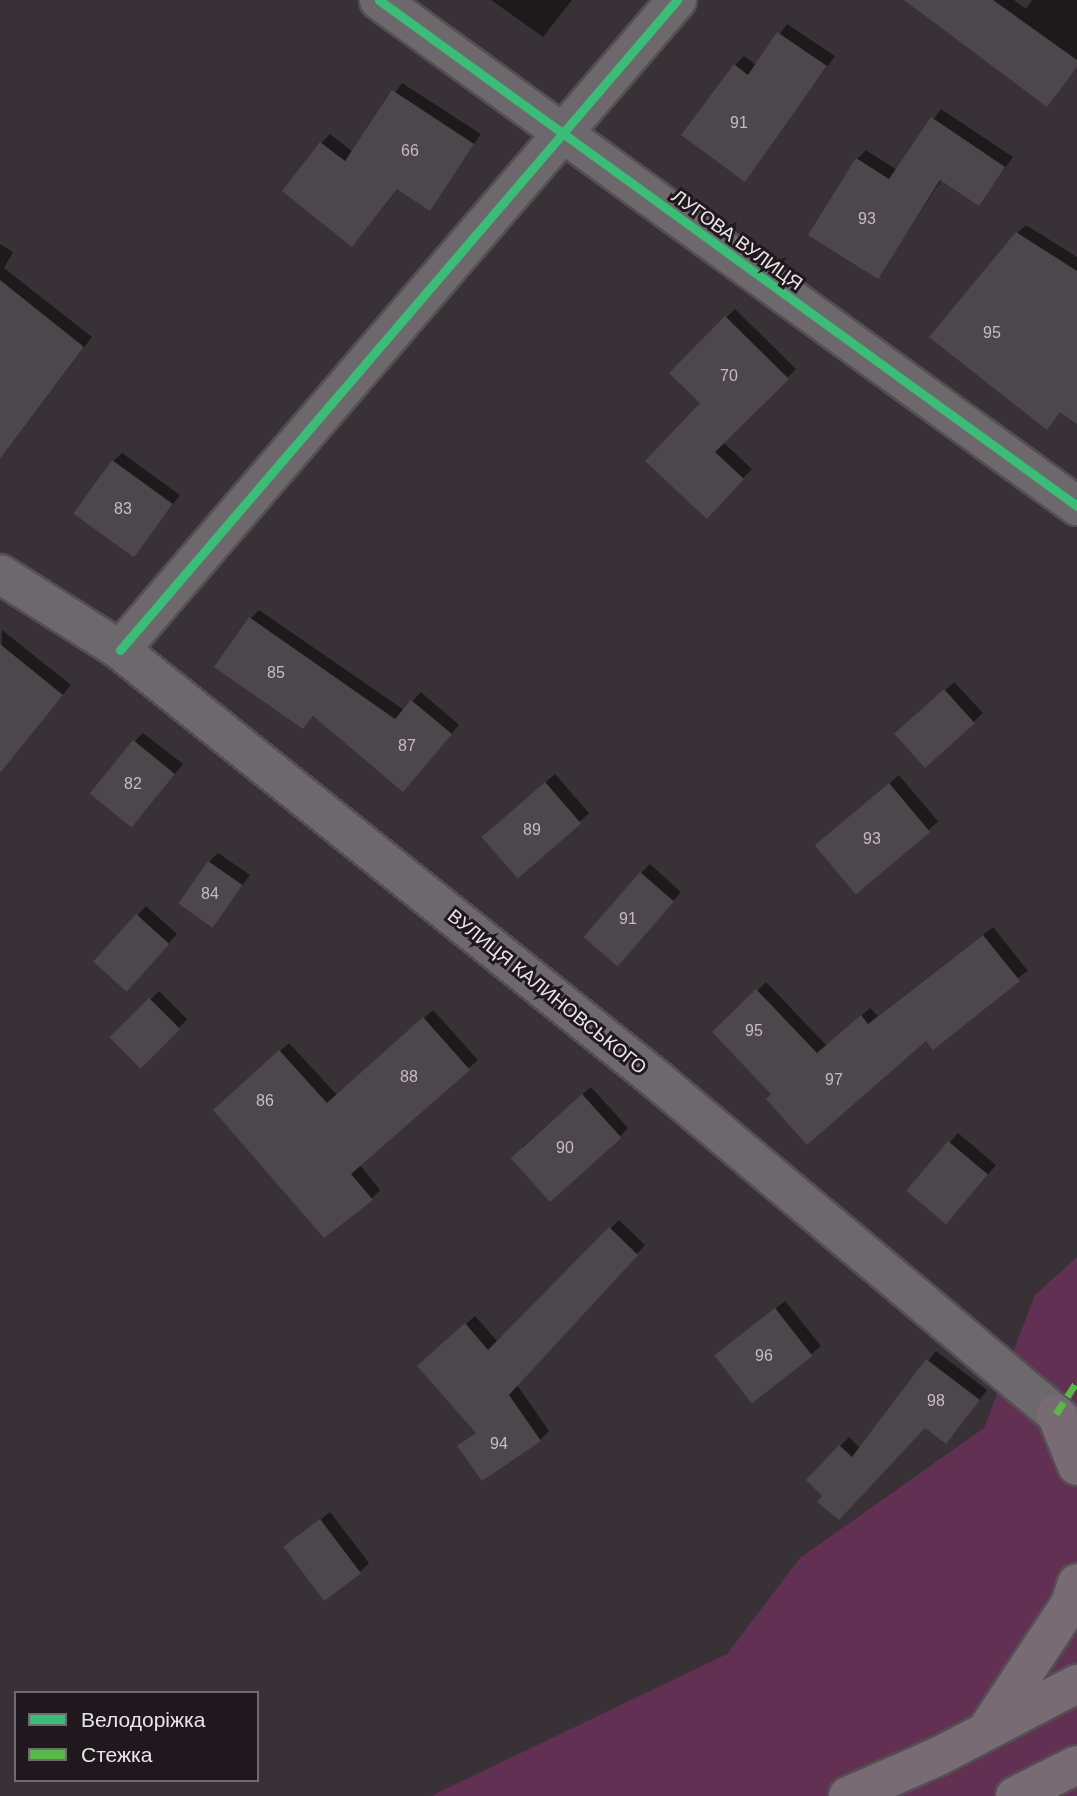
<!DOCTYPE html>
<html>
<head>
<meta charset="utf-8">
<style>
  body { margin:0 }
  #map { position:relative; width:1077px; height:1796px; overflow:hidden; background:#383236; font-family:Arial,sans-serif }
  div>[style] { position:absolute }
  .green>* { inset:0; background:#623052 }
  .shadow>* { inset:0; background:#0007; transform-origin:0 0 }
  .building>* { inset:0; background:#4c474a; transform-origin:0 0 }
  .roads { filter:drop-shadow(2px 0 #544f52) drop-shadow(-2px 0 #544f52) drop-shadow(0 2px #544f52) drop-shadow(0 -2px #544f52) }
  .street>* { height:38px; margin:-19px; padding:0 19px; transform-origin:19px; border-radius:19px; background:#6d686c }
  .secondary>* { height:38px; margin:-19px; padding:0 19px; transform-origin:19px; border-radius:19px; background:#6d686c }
  .highway>* { height:38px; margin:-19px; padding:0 19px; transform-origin:19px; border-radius:19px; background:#796b74 }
  .quiet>* { height:7px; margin-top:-3.5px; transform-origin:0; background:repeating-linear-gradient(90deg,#58b947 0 14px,transparent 0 21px) }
  .cycleway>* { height:9px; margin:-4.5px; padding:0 4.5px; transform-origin:4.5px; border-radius:4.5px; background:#3abd76 }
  span { translate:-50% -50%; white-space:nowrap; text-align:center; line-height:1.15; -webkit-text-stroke:6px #1f191d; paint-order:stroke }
  .number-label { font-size:16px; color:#c3bcc0 }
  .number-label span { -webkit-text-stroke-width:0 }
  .street-label { font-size:19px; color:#ebe3e8 }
  .legend { position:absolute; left:14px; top:1691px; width:245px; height:91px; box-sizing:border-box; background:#1f191d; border:2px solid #716a6e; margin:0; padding:9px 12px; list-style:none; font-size:21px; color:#ebe3e8 }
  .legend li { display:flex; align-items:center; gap:14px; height:35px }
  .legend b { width:35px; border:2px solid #716a6e }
</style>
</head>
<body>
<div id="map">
  <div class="green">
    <i style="clip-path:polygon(1077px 1257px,1077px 1796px,431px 1796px,727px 1654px,800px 1558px,984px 1428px,1035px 1295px)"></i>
  </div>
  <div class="shadow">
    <i style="clip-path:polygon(491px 0,572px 0,543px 37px)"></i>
    <i style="clip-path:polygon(907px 0,1014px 0,1026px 9px,1032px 0,1077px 0,1077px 67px,1047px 105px)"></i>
    <i style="clip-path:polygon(787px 24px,835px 56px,744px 180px,735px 65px,744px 56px,757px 66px)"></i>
    <i style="clip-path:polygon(402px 83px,481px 134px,429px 209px,398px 188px,361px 235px,321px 143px,330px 134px,353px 152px)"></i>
    <i style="clip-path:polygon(941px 109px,1013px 157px,978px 204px,942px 179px,878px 277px,857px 159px,866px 150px,897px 170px)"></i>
    <i style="clip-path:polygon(1026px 225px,1077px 257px,1077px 299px,1017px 233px)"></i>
    <i style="clip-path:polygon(0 244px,13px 252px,4px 268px,92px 337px,0 459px)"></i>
    <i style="clip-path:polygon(735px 309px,796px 369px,723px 442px,752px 469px,707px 516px,703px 403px,671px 373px)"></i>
    <i style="clip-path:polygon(122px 453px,180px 495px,134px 556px,113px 461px)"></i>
    <i style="clip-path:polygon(259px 610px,404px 710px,421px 692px,459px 725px,412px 781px,314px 715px,303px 727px,251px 618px)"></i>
    <i style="clip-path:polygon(2px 630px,71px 685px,39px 724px,0 709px)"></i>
    <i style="clip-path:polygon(954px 682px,983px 713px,927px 766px,906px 726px)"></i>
    <i style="clip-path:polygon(143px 733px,183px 764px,141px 816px,134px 742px)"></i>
    <i style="left:555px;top:774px;width:52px;height:82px;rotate:49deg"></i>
    <i style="left:899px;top:775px;width:61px;height:96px;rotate:50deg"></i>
    <i style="clip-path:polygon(218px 853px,250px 875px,212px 926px,209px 862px)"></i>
    <i style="clip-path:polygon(650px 864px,681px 892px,625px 956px,641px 873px)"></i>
    <i style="clip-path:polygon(146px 906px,177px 934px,135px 980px,95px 961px)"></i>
    <i style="clip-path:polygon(993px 927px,1028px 971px,926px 1039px,773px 1094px,714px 1032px,766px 982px,827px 1046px,870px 1008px,878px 1016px)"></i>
    <i style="left:159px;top:991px;width:40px;height:66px;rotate:45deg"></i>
    <i style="clip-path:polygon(433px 1010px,478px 1060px,359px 1164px,380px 1190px,371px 1199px,224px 1101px,289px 1043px,337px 1095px)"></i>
    <i style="clip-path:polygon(591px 1087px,628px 1128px,620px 1137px,521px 1148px)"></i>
    <i style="clip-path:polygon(958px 1133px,996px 1165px,954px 1214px,908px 1191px)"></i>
    <i style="clip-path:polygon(619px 1220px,645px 1245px,517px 1385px,549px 1431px,540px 1440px,460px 1447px,477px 1432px,428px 1357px,475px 1316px,498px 1342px)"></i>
    <i style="clip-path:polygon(785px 1301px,821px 1346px,754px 1402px,726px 1348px)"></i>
    <i style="clip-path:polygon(936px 1351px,987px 1390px,955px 1433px,946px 1442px,926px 1426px,824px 1496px,808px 1480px,849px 1437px,860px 1448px)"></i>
    <i style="clip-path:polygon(330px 1512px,369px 1563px,360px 1572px,285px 1548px)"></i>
  </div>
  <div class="building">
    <i style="clip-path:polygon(904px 0,993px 0,1077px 60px,1077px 67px,1047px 107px)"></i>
    <i style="clip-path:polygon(777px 32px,827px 66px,745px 182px,681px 135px,734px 64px,748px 75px)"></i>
    <i style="clip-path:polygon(392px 90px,474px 144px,430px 211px,397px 189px,352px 247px,282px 191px,320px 142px,345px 161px)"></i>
    <i style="clip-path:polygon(931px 117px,1005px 167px,979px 206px,940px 180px,878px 279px,808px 235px,856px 158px,889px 179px)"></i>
    <i style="clip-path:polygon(1016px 232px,1077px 271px,1077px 424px,1060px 412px,1047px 430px,929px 337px)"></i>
    <i style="clip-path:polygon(0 280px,84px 347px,0 459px)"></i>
    <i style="clip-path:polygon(725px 316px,789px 379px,715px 452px,744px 479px,707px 519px,645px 461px,700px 403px,669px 373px)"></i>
    <i style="left:112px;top:460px;width:75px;height:66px;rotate:36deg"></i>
    <i style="clip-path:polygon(249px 617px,395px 719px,411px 700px,452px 734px,403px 792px,313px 716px,303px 729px,214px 667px)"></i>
    <i style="clip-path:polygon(0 644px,63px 695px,0 773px)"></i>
    <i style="left:944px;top:689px;width:46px;height:67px;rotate:48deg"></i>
    <i style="left:133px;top:740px;width:54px;height:69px;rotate:39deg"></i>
    <i style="left:545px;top:782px;width:55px;height:84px;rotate:49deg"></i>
    <i style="left:889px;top:783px;width:64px;height:97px;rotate:50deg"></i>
    <i style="left:208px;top:861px;width:42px;height:52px;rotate:35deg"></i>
    <i style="left:640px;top:872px;width:45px;height:86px;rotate:41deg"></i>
    <i style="left:136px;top:914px;width:45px;height:64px;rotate:42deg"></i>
    <i style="clip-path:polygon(983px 935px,1020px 981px,933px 1050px,926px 1041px,807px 1145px,766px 1099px,771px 1094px,712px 1032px,756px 989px,817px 1053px,861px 1015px,868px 1024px)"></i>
    <i style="left:149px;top:998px;width:44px;height:56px;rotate:45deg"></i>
    <i style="clip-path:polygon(423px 1017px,470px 1070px,351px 1174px,373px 1200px,324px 1238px,213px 1110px,279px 1050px,327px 1103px)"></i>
    <i style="left:582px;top:1094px;width:59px;height:96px;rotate:48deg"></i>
    <i style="left:948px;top:1141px;width:52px;height:65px;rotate:40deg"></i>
    <i style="clip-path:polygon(609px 1227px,638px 1255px,509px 1395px,541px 1441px,482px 1481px,457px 1446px,476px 1433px,417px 1366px,465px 1323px,488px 1350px)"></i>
    <i style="left:775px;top:1308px;width:61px;height:77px;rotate:52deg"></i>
    <i style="clip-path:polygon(926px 1359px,980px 1400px,946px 1444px,925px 1428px,839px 1520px,817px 1502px,822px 1496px,806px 1480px,839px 1445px,852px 1457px)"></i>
    <i style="left:320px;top:1519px;width:68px;height:46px;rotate:53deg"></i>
  </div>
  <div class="roads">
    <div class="street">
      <i style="left:379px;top:0;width:862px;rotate:35.94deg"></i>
      <i style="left:120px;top:650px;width:856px;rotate:-49.41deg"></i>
    </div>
    <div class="secondary">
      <i style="left:0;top:574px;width:142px;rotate:32.3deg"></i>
      <i style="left:120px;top:650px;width:687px;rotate:38.67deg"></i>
      <i style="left:656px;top:1079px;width:549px;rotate:39.98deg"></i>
    </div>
    <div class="highway">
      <i style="left:1056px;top:1414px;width:56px;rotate:68deg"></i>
      <i style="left:986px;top:1731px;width:152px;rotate:-56.5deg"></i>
      <i style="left:1070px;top:1604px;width:22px;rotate:-72deg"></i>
      <i style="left:848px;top:1796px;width:99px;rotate:-23.7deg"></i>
      <i style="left:939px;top:1756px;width:156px;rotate:-27.6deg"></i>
      <i style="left:1015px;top:1796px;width:69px;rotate:-26.6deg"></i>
    </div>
  </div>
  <div class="quiet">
    <i style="left:1056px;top:1414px;width:38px;rotate:-57deg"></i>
  </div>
  <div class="cycleway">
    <i style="left:379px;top:0;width:862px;rotate:35.94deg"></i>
    <i style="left:120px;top:650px;width:856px;rotate:-49.41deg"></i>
  </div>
  <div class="number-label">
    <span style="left:739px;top:123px">91</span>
    <span style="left:410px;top:151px">66</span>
    <span style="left:867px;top:219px">93</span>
    <span style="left:992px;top:333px">95</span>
    <span style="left:729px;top:376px">70</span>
    <span style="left:123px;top:509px">83</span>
    <span style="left:276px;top:673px">85</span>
    <span style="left:407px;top:746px">87</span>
    <span style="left:133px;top:784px">82</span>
    <span style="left:532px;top:830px">89</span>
    <span style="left:872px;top:839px">93</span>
    <span style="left:210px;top:894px">84</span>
    <span style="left:628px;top:919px">91</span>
    <span style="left:754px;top:1031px">95</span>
    <span style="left:409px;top:1077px">88</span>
    <span style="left:834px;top:1080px">97</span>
    <span style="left:265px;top:1101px">86</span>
    <span style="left:565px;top:1148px">90</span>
    <span style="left:764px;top:1356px">96</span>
    <span style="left:936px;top:1401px">98</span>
    <span style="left:499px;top:1444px">94</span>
  </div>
  <div class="street-label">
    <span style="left:737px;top:240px;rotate:36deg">ЛУГОВА ВУЛИЦЯ</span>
    <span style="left:547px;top:992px;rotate:39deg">ВУЛИЦЯ КАЛИНОВСЬКОГО</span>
  </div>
  <ul class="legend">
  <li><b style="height:9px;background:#3abd76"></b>Велодоріжка</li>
  <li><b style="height:9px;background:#58b947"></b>Стежка</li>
  </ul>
</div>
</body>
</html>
